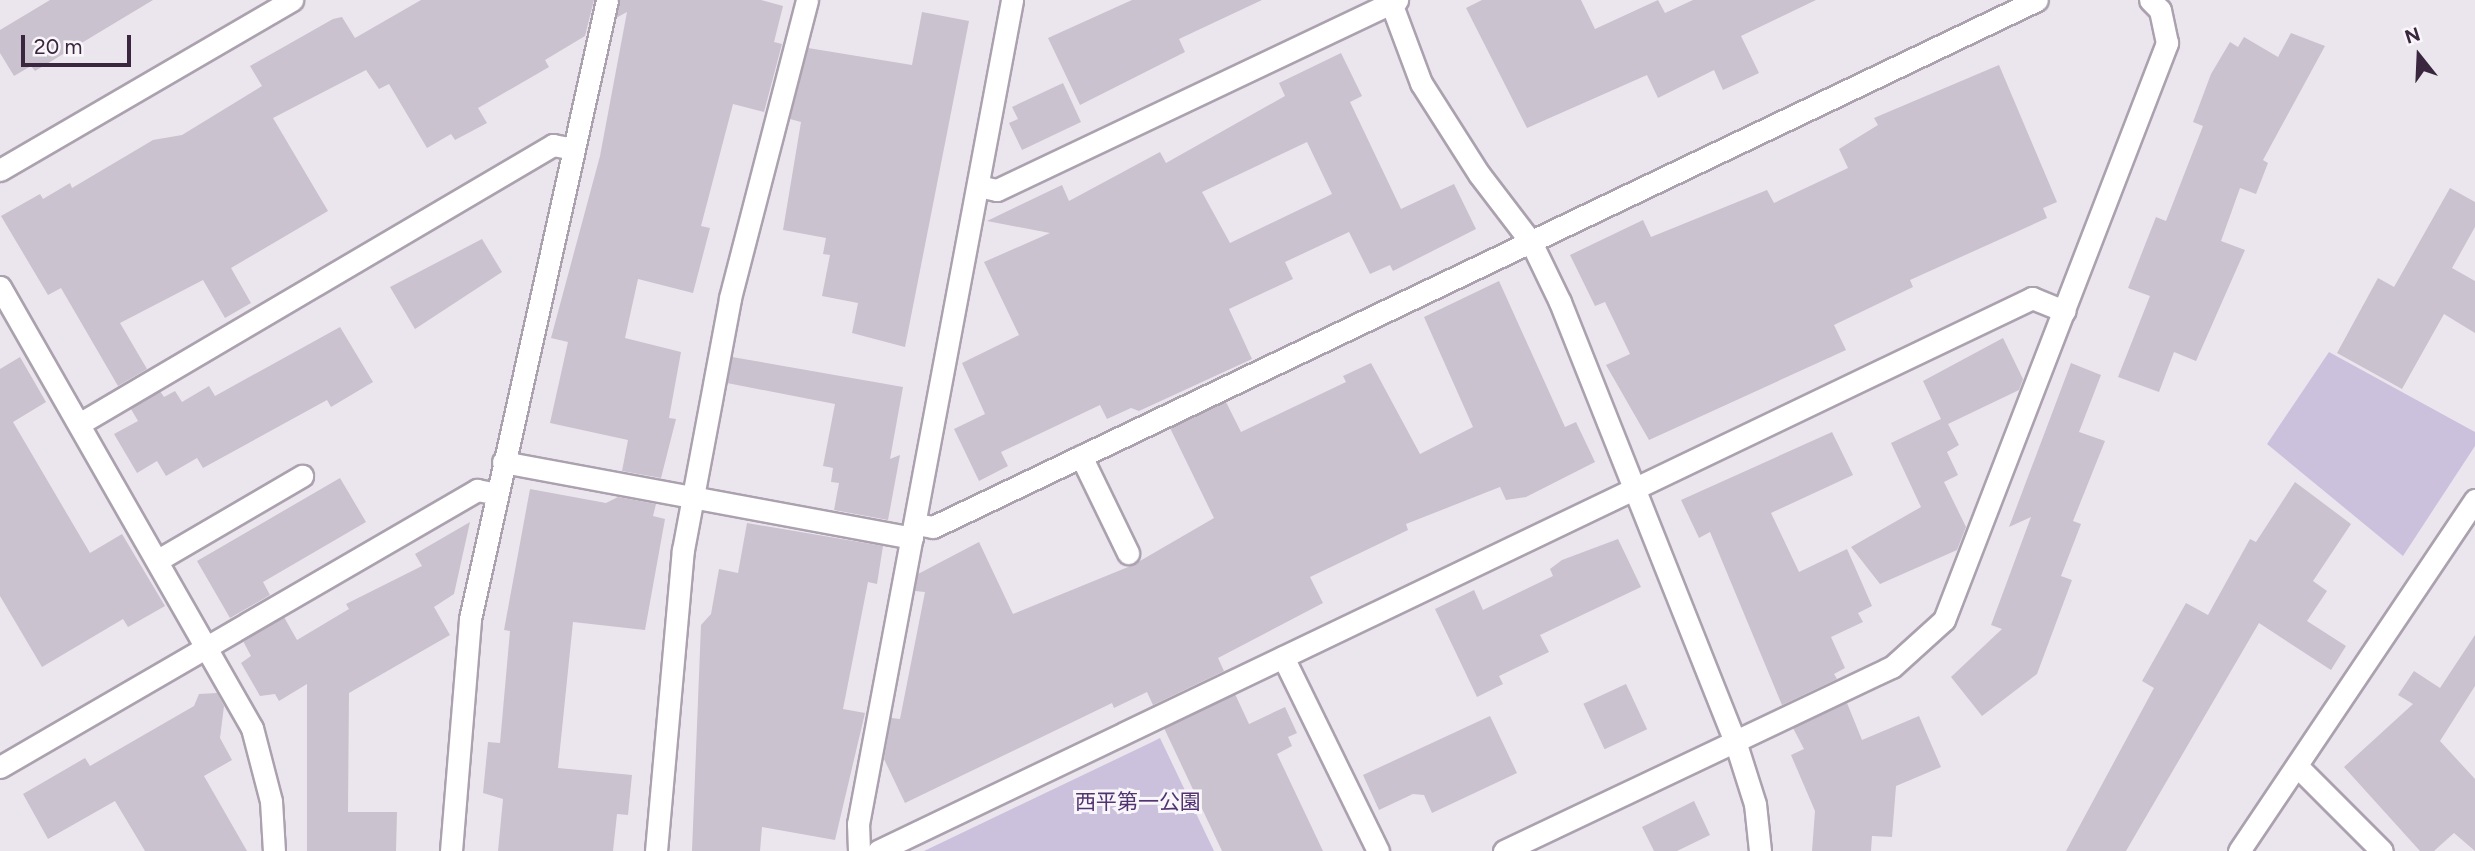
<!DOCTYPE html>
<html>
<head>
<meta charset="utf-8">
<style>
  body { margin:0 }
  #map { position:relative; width:2475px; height:851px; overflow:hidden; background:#ebe6ee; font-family:Figtree,"Noto Sans JP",sans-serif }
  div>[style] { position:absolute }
  .green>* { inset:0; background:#cbc1dd }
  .building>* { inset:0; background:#cac2ce; transform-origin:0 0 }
  .roads { filter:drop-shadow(2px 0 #aba1af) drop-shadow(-2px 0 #aba1af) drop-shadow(0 2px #aba1af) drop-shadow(0 -2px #aba1af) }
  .minor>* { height:21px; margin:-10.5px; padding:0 10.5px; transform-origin:10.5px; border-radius:10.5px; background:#fff }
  span { translate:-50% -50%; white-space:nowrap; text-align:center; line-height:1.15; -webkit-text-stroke:6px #f9f6fa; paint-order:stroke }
  .park-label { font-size:21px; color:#523372 }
  .north { position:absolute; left:2384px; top:21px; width:70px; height:70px; -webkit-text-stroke:5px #f9f6fa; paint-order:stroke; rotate:342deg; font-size:19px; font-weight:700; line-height:28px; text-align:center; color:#3a263f }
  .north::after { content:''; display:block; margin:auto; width:24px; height:32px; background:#3a263f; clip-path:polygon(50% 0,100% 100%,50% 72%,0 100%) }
  .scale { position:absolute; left:21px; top:35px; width:110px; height:32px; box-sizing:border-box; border:4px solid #3a263f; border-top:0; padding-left:9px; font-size:21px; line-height:24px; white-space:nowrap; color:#3a263f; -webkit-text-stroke:5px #f9f6fa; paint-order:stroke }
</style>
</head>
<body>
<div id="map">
  <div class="green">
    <i style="clip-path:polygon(2329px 352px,2475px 432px,2475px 446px,2403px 556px,2267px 444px)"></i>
    <i style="clip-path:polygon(1160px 738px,1214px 851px,924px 851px,1150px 743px)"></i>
  </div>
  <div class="building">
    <i style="clip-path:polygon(50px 0,153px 0,35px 71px,31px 66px,14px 76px,0 53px,0 30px)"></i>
    <i style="clip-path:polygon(421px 0,594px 0,585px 36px,545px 60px,549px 67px,478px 108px,487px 123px,455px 140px,451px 134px,427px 148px,389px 84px,379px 89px,366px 70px,273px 118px,328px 211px,231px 268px,251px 303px,225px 318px,203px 280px,120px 323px,147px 369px,118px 386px,61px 288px,48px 295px,1px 216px,40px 194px,43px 199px,70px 183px,72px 188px,153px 140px,182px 135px,262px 86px,250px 66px,333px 19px,342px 17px,355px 38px)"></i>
    <i style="clip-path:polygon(620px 0,761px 0,783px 6px,774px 42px,782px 44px,764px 112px,733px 104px,701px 226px,710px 228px,693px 293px,638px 279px,625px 338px,681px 352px,669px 418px,676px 419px,661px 478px,622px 471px,628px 440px,550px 423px,568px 342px,551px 338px,600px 156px,627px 12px,616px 18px)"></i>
    <i style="clip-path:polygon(1132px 0,1262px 0,1179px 39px,1185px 52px,1080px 105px,1048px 38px)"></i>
    <i style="clip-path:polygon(1482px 0,1581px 0,1595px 29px,1658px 0,1665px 13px,1693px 0,1816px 0,1741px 36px,1759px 73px,1723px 90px,1714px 70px,1658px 98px,1647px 75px,1527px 128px,1466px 8px)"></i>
    <i style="clip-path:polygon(922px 12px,969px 21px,905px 347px,852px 333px,858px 303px,822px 296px,830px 255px,823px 254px,826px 238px,783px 230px,801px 122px,790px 119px,808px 48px,912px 65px)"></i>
    <i style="clip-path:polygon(2291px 33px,2325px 46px,2263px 160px,2268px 163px,2256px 194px,2240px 188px,2221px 241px,2245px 250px,2196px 361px,2174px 352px,2159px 392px,2118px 377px,2150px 296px,2128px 288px,2156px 217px,2166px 221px,2203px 126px,2193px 122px,2211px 74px,2230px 42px,2238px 47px,2244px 37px,2278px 57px)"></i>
    <i style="clip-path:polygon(evenodd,1341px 53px,1362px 96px,1350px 102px,1401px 209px,1454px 184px,1476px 229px,1393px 271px,1390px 265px,1370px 274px,1349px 232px,1285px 262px,1293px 279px,1229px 309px,1252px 359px,1139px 411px,1131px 408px,1107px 419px,1100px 405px,1001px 452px,1008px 466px,979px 481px,954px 429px,985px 414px,962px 363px,1019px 335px,984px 262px,1050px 233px,987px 221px,1062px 185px,1069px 201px,1160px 152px,1166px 163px,1285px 96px,1279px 83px,1341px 53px,1307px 142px,1332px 194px,1230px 243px,1202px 192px,1307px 142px)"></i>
    <i style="clip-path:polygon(1999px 65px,2057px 202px,2043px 208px,2047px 218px,1910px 280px,1913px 287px,1834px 325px,1846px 350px,1649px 440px,1606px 365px,1630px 354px,1605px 302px,1595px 306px,1570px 255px,1643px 220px,1651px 237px,1767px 190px,1774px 203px,1848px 168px,1839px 149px,1878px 125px,1874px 118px)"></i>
    <i style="clip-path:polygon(1063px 83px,1081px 122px,1022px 150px,1009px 123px,1018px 119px,1012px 107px)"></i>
    <i style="clip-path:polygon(2450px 188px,2475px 202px,2475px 227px,2452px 268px,2475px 281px,2475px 333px,2444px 314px,2402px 389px,2337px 353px,2378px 278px,2394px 287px)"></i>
    <i style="clip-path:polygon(482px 239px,502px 272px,415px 329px,390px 287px)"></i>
    <i style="clip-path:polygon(1499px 281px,1565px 427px,1576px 422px,1595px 462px,1526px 497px,1506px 500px,1500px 487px,1406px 524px,1408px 530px,1310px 577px,1323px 603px,1218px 658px,1224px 671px,1153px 705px,1147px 692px,1114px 708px,1112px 703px,905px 803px,884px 759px,891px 718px,900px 719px,925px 592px,915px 591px,918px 574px,979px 542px,1013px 614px,1133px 565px,1214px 518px,1170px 428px,1226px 402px,1241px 432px,1346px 382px,1343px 376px,1371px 363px,1420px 454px,1473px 427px,1424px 317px)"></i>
    <i style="clip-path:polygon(340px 327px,373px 382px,331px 407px,327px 400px,203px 468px,197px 458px,166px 476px,157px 461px,137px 473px,114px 434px,138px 421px,131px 409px,160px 391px,164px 397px,175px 391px,182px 402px,209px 386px,215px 396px)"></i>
    <i style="clip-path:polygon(2003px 338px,2023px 379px,2019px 390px,1948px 424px,1959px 445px,1947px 452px,1958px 475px,1944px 482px,1966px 527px,1957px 550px,1880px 584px,1851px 547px,1921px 507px,1891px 443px,1941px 419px,1923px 381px)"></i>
    <i style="clip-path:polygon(20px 357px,46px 402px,13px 422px,90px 553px,122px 534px,165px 606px,128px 627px,123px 619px,42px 667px,0 596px,0 369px)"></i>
    <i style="clip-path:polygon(732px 357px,903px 387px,890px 459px,900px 455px,888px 520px,834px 510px,839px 483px,831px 482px,833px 468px,823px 466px,835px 404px,727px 383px)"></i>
    <i style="clip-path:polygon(2071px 363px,2101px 375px,2079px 432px,2105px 441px,2073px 521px,2081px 524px,2061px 576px,2072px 580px,2037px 674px,1982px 716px,1951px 677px,2002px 629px,1991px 625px,2031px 517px,2009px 527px)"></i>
    <i style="clip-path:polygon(1832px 432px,1853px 475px,1771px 513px,1799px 572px,1847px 549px,1872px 606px,1858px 613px,1863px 622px,1831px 637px,1845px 668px,1834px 674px,1837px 679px,1782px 705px,1710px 532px,1699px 538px,1681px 500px)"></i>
    <i style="clip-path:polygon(340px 478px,366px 522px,263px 582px,270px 595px,230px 618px,197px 561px)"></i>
    <i style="clip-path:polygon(2295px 482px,2351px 524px,2313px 581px,2327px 591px,2307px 621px,2346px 646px,2331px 670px,2259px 623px,2126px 851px,2066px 851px,2154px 688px,2142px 681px,2186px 603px,2208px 615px,2250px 539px,2256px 542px)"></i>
    <i style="clip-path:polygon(530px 489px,606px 503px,618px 497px,656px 504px,653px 516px,665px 519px,645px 630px,573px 622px,558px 768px,632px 775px,628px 815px,617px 814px,613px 851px,498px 851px,503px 799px,483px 793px,488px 742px,500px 743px,510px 631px,504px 630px)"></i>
    <i style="clip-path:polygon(470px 522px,454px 594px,434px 607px,450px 635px,349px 693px,348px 812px,397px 812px,396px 851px,307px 851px,307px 684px,279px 701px,275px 694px,260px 696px,241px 663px,251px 656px,243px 641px,284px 617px,297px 640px,349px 609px,346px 604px,422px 566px,415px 554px)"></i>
    <i style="clip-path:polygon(747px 523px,883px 546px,877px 584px,868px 582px,843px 709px,865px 713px,835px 840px,762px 827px,760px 851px,692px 851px,701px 625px,711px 614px,719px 569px,738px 573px)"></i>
    <i style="clip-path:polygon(1618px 539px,1641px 587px,1540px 635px,1549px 652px,1499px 676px,1503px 684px,1477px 697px,1435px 609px,1474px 590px,1483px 610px,1553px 576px,1550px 569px,1562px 560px)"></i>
    <i style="clip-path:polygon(2475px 635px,2475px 686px,2440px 741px,2475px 779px,2475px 851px,2454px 833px,2434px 851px,2420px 851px,2344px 767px,2413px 704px,2398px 695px,2414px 671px,2440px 688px)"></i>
    <i style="left:1626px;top:684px;width:50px;height:47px;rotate:65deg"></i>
    <i style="clip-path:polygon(217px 693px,224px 706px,220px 738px,232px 760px,204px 776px,247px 851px,145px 851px,115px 801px,48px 839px,23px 794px,85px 758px,90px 766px,194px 706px,199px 694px)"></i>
    <i style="clip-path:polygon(1235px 694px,1249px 724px,1285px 707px,1297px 733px,1288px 737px,1292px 746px,1277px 754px,1323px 851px,1222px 851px,1164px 728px)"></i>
    <i style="clip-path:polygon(1847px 703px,1862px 740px,1919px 716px,1941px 767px,1896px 786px,1892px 837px,1872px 836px,1871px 851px,1812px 851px,1815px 811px,1791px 755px,1804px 749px,1793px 728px)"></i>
    <i style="clip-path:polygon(1490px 716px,1517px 773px,1432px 813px,1424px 795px,1413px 794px,1379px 810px,1363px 775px)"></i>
    <i style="clip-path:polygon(1694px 801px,1710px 835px,1677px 851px,1654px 851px,1642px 827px)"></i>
  </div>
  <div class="roads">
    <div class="minor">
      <i style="left:1390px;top:0;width:89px;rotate:69.5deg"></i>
      <i style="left:1421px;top:83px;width:108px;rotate:57.5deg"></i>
      <i style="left:1479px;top:174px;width:86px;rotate:52.6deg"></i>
      <i style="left:1531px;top:242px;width:67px;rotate:64.2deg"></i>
      <i style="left:1560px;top:302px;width:473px;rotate:68.3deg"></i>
      <i style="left:1735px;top:741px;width:66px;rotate:72.4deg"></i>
      <i style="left:1755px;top:804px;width:47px;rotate:83.9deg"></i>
      <i style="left:0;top:170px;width:338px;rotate:-30.2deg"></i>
      <i style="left:978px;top:186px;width:19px;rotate:12deg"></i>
      <i style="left:997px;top:190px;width:443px;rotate:-25.4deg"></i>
      <i style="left:0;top:287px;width:508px;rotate:60.26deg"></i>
      <i style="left:252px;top:728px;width:75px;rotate:75.4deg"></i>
      <i style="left:271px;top:801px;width:50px;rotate:86.6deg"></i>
      <i style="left:79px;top:424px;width:550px;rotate:-30.48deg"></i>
      <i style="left:553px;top:145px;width:20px;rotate:11deg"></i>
      <i style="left:1081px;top:456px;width:108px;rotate:64.1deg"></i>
      <i style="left:503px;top:462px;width:416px;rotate:10.5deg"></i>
      <i style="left:915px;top:524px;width:18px;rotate:9deg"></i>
      <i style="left:933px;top:527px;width:1223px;rotate:-25.52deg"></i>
      <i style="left:158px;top:560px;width:167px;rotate:-30.3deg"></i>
      <i style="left:1283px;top:657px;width:216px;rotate:63.9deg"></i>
      <i style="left:0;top:767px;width:552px;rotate:-30.14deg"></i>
      <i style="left:477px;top:490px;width:20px;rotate:11deg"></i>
      <i style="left:2299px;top:768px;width:117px;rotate:45deg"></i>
      <i style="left:451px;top:851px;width:233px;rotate:-85.3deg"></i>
      <i style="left:470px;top:619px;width:634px;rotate:-77.52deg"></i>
      <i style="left:656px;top:851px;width:302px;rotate:-84.9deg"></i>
      <i style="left:683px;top:550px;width:256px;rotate:-79.4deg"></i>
      <i style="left:730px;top:298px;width:308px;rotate:-75.5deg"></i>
      <i style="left:859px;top:851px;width:27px;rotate:-92deg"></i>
      <i style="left:858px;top:824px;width:838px;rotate:-79.41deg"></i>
      <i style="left:878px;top:851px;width:1280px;rotate:-25.6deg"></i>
      <i style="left:2032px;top:298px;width:35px;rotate:22deg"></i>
      <i style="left:1504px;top:851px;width:429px;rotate:-25.4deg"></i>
      <i style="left:1892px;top:667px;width:70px;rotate:-42.1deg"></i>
      <i style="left:1944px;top:620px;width:619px;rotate:-68.87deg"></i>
      <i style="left:2167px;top:43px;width:34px;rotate:-102deg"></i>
      <i style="left:2160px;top:10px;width:14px;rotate:-135deg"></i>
      <i style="left:2239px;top:851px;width:423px;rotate:-56.1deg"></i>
    </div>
  </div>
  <div class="park-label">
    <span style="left:1138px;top:802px">西平第一公園</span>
  </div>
  <div class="north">N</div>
  <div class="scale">20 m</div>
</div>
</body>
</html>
